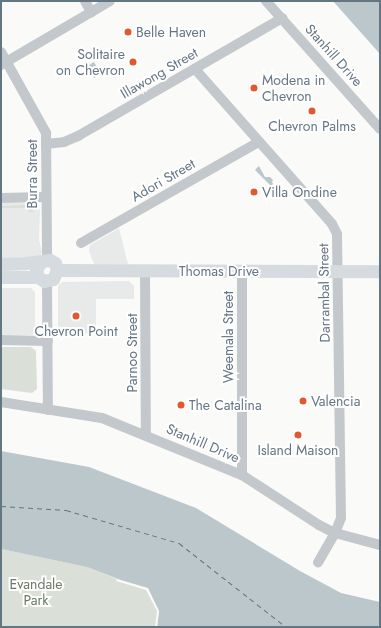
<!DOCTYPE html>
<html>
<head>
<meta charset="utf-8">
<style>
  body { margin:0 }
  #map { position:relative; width:381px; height:628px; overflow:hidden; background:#fafaf8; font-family:Jost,sans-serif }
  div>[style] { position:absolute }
  .built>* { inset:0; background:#e8e9e9 }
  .green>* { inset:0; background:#dadfd7 }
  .water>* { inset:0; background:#bbc7cb; transform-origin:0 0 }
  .pier>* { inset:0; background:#fafaf8 }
  .ferry>* { height:1px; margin-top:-0.5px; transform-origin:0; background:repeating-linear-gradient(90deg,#60757c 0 5px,transparent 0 9px) }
  .minor>* { height:10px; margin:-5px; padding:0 5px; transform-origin:5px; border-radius:5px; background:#c3c8cc }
  .major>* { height:13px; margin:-6.5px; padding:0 6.5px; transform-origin:6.5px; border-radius:6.5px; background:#d6dbdf }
  .dots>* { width:11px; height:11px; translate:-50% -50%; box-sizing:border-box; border:2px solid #fff; border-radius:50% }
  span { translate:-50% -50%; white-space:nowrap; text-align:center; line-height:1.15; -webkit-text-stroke:4px #fff; paint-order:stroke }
  .poi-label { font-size:14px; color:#657683 }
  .left { translate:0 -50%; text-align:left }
  .right { translate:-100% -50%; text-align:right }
  .street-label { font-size:14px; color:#657683 }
  .park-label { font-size:14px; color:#687a64 }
  .frame { position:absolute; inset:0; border:2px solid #657683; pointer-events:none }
</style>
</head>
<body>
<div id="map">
  <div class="built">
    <i style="clip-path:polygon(1px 203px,33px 203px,38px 206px,40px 210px,39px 240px,42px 252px,40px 256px,1px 259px)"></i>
    <i style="clip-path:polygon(119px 228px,128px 264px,94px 264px,89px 251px,90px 245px)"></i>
    <i style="clip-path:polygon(129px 281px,134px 286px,134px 299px,96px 299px,96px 333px,58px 334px,58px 286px,62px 282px)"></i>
    <i style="clip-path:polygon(1px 288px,31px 288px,35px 292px,35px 331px,32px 335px,1px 335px)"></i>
  </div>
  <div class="green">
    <i style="clip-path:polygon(30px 205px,34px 212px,29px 212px,28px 208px,1px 208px,1px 206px)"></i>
    <i style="clip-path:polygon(1px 347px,31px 347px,36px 351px,37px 389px,32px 393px,1px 389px)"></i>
    <i style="clip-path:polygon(1px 549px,87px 567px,117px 579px,148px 588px,159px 611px,157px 627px,1px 627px)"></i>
  </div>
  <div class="water">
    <i style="clip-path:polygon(333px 1px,380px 1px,380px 54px,340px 9px)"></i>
    <i style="left:94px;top:62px;width:14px;height:8px;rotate:60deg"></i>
    <i style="clip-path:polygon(259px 166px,265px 177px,270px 177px,273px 180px,272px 182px,273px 184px,271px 186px,255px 170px)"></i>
    <i style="clip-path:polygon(1px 451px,89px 467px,196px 508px,300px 571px,341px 593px,380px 602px,380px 627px,157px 627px,159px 611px,147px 588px,139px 587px,87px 567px,1px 549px)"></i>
  </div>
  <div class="pier">
    <i style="clip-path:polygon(117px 579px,148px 588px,159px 611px,157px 627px,155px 627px,157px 611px,146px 590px,116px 581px)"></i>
  </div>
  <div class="ferry">
    <i style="left:1px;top:506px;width:65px;rotate:3.5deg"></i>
    <i style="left:66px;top:510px;width:118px;rotate:16.3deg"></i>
    <i style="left:179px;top:543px;width:136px;rotate:38.1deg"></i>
  </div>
  <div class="minor">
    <i style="left:85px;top:1px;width:13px;rotate:61deg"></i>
    <i style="left:266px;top:1px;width:171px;rotate:48.3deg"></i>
    <i style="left:1px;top:52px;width:93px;rotate:60.9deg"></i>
    <i style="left:46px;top:133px;width:127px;rotate:89.5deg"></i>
    <i style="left:1px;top:65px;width:126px;rotate:-30.4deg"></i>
    <i style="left:195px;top:69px;width:207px;rotate:48.5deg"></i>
    <i style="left:332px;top:224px;width:11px;rotate:63deg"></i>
    <i style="left:337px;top:234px;width:284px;rotate:89.2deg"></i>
    <i style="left:341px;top:518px;width:16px;rotate:112deg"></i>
    <i style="left:335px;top:533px;width:34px;rotate:120deg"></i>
    <i style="left:46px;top:144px;width:18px;rotate:-6deg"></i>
    <i style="left:64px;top:142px;width:15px;rotate:-23deg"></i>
    <i style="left:78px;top:136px;width:236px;rotate:-30deg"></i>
    <i style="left:1px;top:198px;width:45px;rotate:-1.3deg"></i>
    <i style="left:81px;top:243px;width:205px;rotate:-29.6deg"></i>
    <i style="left:145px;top:270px;width:165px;rotate:89.7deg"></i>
    <i style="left:242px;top:271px;width:204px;rotate:90deg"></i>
    <i style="left:47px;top:281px;width:129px;rotate:89.6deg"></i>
    <i style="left:1px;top:340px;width:47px;rotate:1.2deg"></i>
    <i style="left:1px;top:402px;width:102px;rotate:9deg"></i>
    <i style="left:102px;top:418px;width:151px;rotate:22.2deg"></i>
    <i style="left:242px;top:475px;width:92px;rotate:33deg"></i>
    <i style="left:319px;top:525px;width:18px;rotate:27deg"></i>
    <i style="left:335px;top:533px;width:47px;rotate:14.9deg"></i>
  </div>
  <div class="major">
    <i style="left:1px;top:264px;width:24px;rotate:-2deg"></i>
    <i style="left:25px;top:263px;width:25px;rotate:-7deg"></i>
    <i style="left:50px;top:260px;width:6px;rotate:31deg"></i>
    <i style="left:55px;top:263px;width:7px;rotate:74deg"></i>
    <i style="left:57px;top:270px;width:10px;rotate:114deg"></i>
    <i style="left:53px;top:279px;width:9px;rotate:167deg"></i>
    <i style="left:44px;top:281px;width:7px;rotate:-146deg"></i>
    <i style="left:38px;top:277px;width:7px;rotate:-106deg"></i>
    <i style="left:36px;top:270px;width:10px;rotate:-61deg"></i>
    <i style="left:57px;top:270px;width:323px;rotate:0.2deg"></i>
    <i style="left:1px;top:277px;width:37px"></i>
  </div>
  <div class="dots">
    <i style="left:128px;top:32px;background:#e4572e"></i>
    <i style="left:133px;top:62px;background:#e4572e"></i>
    <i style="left:254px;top:88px;background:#e4572e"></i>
    <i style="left:312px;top:111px;background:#e4572e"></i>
    <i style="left:254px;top:192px;background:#e4572e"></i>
    <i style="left:76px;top:316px;background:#e4572e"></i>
    <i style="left:303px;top:401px;background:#e4572e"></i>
    <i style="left:181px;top:405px;background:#e4572e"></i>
    <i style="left:298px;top:435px;background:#e4572e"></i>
  </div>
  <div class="poi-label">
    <span class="left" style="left:136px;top:32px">Belle Haven</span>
    <span class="right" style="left:125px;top:62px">Solitaire<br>on Chevron</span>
    <span class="left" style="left:262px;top:88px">Modena in<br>Chevron</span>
    <span style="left:312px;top:126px">Chevron Palms</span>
    <span class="left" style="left:262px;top:192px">Villa Ondine</span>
    <span style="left:76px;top:331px">Chevron Point</span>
    <span class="left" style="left:311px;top:401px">Valencia</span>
    <span class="left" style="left:189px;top:405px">The Catalina</span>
    <span style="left:298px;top:450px">Island Maison</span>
  </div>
  <div class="street-label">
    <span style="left:334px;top:55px;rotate:48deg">Stanhill Drive</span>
    <span style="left:159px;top:73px;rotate:-30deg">Illawong Street</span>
    <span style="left:32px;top:174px;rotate:-90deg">Burra Street</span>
    <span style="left:163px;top:180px;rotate:-30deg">Adori Street</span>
    <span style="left:219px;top:271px">Thomas Drive</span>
    <span style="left:324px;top:293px;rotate:-91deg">Darrambal Street</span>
    <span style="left:228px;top:337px;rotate:-90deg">Weemala Street</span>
    <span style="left:132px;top:353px;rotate:-90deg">Parnoo Street</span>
    <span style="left:203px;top:443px;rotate:23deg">Stanhill Drive</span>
  </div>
  <div class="park-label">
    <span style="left:36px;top:592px">Evandale<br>Park</span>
  </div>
  <div class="frame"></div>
</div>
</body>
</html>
